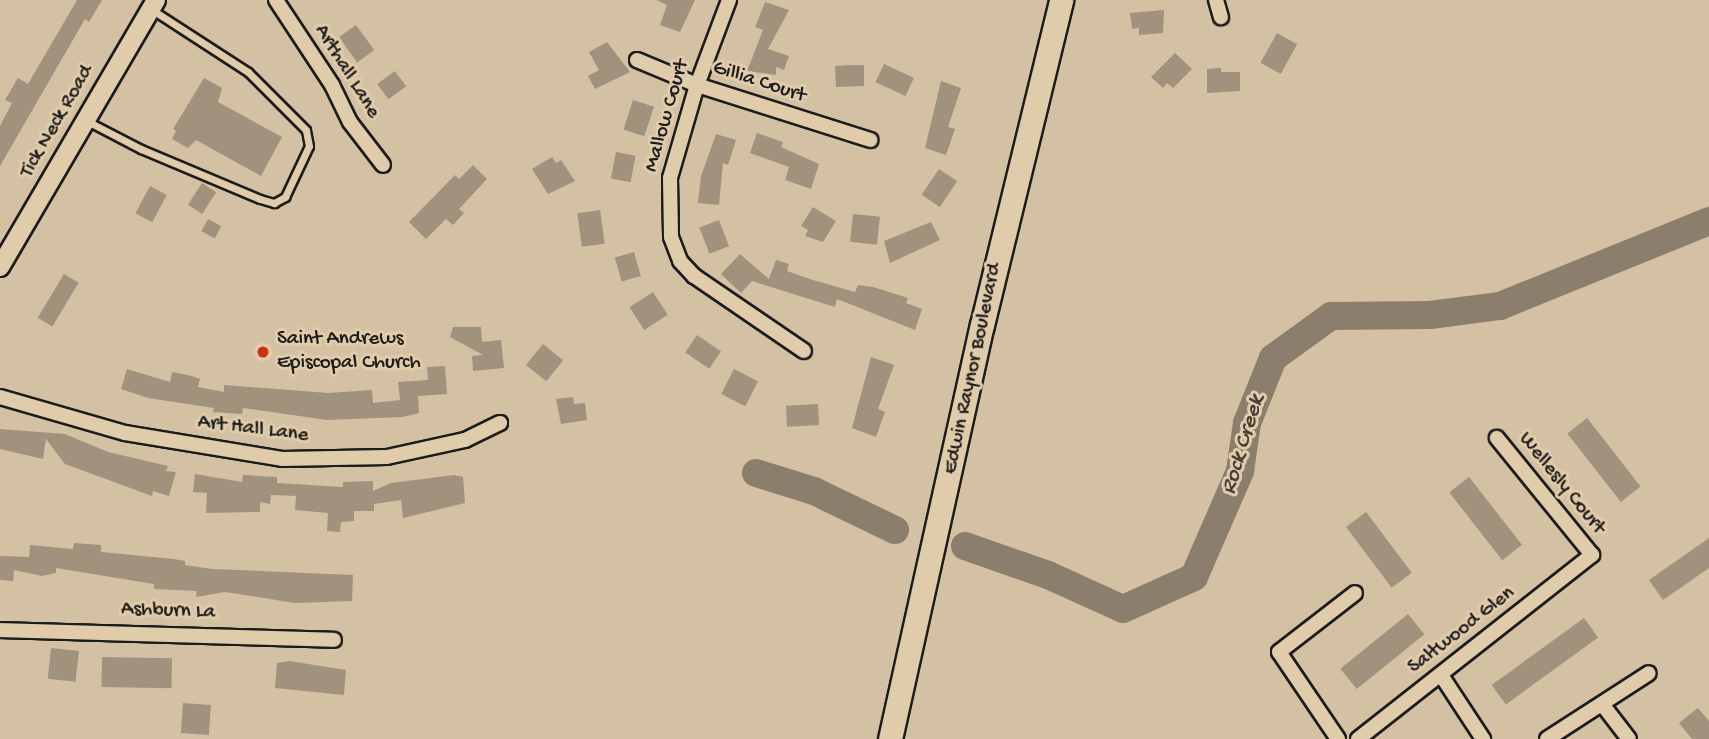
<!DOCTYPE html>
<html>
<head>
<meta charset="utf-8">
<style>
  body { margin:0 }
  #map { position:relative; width:1709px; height:739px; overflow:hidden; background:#d4c0a2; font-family:"Gochi Hand",sans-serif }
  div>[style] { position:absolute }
  .river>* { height:28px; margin:-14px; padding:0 14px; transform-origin:14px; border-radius:14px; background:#8b7e6c }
  .building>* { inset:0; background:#a1927d; transform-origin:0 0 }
  .roads { filter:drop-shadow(2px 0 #1c1c1c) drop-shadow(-2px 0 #1c1c1c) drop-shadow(0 2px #1c1c1c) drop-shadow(0 -2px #1c1c1c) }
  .service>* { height:7px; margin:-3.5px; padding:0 3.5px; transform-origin:3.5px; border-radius:3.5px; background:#e0cbaa }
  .minor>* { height:14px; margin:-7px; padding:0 7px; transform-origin:7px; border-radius:7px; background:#e0cbaa }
  .tertiary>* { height:18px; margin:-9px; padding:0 9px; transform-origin:9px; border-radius:9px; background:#e0cbaa }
  .primary>* { height:23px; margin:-11.5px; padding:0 11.5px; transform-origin:11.5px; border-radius:11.5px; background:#e0cbaa }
  .dots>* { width:19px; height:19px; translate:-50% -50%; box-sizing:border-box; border:4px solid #e0cbaa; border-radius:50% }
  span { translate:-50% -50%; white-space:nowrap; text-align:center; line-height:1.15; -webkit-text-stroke:6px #e0cbaa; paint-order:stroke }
  .street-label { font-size:21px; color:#1c1c1c }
  .poi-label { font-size:21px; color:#1c1c1c }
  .left { translate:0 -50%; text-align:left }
  .water-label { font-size:23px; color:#433e38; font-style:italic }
</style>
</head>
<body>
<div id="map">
  <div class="river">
    <i style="left:756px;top:473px;width:61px;rotate:17.2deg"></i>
    <i style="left:814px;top:491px;width:90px;rotate:25.7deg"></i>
    <i style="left:965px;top:546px;width:88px;rotate:19.3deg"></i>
    <i style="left:1048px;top:575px;width:82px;rotate:24.4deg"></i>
    <i style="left:1123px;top:609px;width:78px;rotate:-24.3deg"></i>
    <i style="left:1194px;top:577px;width:116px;rotate:-66.5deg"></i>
    <i style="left:1240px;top:471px;width:49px;rotate:-81.7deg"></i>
    <i style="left:1247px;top:423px;width:70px;rotate:-68.2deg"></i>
    <i style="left:1273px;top:358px;width:72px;rotate:-35.9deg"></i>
    <i style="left:1331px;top:316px;width:99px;rotate:-0.6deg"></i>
    <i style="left:1430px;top:315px;width:71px;rotate:-7.3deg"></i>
    <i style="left:1500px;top:306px;width:226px;rotate:-22.1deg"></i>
  </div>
  <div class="building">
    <i style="clip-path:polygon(77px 0,102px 0,89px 22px,85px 19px,0 166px,0 126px,12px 103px,5px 100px,18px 78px,28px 84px)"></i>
    <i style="clip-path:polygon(656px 0,695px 0,680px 32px,660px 25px,667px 5px)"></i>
    <i style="clip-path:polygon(765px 2px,789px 10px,768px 49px,789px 56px,784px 70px,776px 67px,776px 75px,747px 71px,763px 30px,755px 27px)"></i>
    <i style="clip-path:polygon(1164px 10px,1163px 33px,1139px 35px,1139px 28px,1132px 29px,1130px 13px)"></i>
    <i style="left:356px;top:25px;width:31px;height:21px;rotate:54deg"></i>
    <i style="left:1277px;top:33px;width:23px;height:34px;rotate:29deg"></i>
    <i style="clip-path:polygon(607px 42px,630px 72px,595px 89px,588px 76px,599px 70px,589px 52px)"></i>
    <i style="clip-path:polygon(1175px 53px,1192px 69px,1173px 88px,1167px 83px,1163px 88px,1151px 77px)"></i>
    <i style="left:884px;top:64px;width:33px;height:20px;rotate:25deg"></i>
    <i style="clip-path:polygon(850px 65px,864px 65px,864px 86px,836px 87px,835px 66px)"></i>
    <i style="clip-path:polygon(1221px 68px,1221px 72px,1240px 72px,1240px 91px,1207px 93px,1207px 69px)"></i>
    <i style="left:395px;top:71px;width:19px;height:22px;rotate:54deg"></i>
    <i style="clip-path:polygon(204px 78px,222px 88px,218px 102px,282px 137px,261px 176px,196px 140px,188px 148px,172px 139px,176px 131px,173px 129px)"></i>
    <i style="clip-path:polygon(941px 81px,961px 88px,948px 127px,955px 129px,946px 155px,925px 148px)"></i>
    <i style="left:633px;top:100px;width:22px;height:31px;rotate:18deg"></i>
    <i style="clip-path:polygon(757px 133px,783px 142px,781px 147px,819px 164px,811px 189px,785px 180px,789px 167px,750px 153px)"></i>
    <i style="clip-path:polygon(716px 134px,736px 140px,728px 165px,723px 163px,719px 205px,698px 203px,701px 176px)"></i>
    <i style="left:616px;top:152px;width:20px;height:27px;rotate:11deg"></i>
    <i style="clip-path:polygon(552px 157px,556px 163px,561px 160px,575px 181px,548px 194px,532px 169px)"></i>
    <i style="clip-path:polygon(473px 165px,487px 179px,459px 209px,464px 213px,453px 225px,446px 219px,426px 239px,409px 222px,455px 175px,459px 179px)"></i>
    <i style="left:939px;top:169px;width:22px;height:31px;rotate:34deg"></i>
    <i style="left:202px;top:183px;width:17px;height:26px;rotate:33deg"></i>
    <i style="left:150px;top:186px;width:19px;height:31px;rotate:28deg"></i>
    <i style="clip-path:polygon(813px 207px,836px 221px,823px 242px,805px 236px,808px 230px,801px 226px)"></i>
    <i style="left:600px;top:210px;width:34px;height:23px;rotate:82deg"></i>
    <i style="left:853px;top:214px;width:27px;height:28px;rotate:6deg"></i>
    <i style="left:208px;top:219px;width:15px;height:14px;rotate:28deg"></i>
    <i style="left:719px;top:220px;width:28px;height:21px;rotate:69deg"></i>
    <i style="clip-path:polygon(931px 222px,940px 240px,890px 263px,884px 241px)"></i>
    <i style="left:634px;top:252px;width:25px;height:20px;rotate:74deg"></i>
    <i style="clip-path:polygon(740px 254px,769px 279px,776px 260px,789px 264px,787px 271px,813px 280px,855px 292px,858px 285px,873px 287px,908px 298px,906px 303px,922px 309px,915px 330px,837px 299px,835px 307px,752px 281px,741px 293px,721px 274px)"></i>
    <i style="left:64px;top:274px;width:17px;height:51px;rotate:31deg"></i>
    <i style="left:653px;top:292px;width:27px;height:28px;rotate:57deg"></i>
    <i style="clip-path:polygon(453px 327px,481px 327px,482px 342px,501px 340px,504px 368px,473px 371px,472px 356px,483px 355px,450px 337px)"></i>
    <i style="left:697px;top:335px;width:29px;height:21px;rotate:34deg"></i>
    <i style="left:543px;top:344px;width:26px;height:27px;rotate:39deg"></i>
    <i style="clip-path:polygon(871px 357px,894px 365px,878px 409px,885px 412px,876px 437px,852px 428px)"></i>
    <i style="clip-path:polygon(445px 366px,447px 394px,418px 396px,419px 413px,403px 417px,327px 420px,243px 408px,242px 414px,213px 412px,214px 408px,148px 398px,121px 389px,127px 369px,170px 382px,172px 372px,192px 376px,200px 379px,198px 387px,224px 392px,224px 385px,328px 393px,372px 390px,373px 403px,400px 400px,398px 382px,428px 380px,427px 367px)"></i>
    <i style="left:734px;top:369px;width:27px;height:28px;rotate:27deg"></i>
    <i style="clip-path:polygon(573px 397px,574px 404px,585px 403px,587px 420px,561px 424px,556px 399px)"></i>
    <i style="left:818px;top:404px;width:21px;height:32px;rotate:87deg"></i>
    <i style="left:1587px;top:418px;width:87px;height:25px;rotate:52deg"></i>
    <i style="clip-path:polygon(0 429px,65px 434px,108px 452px,168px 466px,166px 471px,176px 472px,169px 496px,153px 491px,152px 496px,65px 464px,46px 439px,43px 459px,0 449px)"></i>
    <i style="clip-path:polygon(195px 474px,242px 482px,243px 475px,277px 477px,277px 483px,343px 487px,343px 482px,373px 481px,373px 491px,391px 483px,454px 475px,463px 477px,465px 503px,403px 518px,401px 500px,374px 504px,374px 511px,354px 511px,354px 521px,341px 522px,340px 532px,327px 531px,328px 513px,295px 510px,296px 496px,271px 495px,270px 504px,260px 502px,260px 512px,206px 513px,207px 493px,193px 492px)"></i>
    <i style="left:1469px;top:477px;width:86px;height:25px;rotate:52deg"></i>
    <i style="left:1366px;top:512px;width:76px;height:25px;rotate:53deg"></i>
    <i style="clip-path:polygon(1709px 538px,1709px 568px,1663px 600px,1649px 580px)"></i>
    <i style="clip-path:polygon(74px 543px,101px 545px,101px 552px,174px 559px,185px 561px,185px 565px,212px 569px,353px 575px,352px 601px,295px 603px,225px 592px,196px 597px,197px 591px,154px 589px,154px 584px,56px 568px,56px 573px,42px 576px,14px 570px,13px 581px,0 580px,0 556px,29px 557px,30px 545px,73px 549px)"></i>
    <i style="left:1408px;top:614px;width:26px;height:87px;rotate:51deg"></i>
    <i style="left:1584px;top:618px;width:24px;height:114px;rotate:54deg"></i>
    <i style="left:51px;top:648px;width:28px;height:31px;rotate:6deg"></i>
    <i style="left:102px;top:657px;width:70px;height:30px;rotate:1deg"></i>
    <i style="clip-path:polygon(289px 661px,346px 670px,344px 695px,275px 688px,277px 663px)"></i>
    <i style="left:183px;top:703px;width:28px;height:30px;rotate:4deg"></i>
    <i style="clip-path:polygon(1698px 708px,1709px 721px,1709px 739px,1692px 739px,1679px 723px)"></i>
  </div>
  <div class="roads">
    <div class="service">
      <i style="left:87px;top:121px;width:61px;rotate:27.4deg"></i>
      <i style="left:141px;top:149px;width:129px;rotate:22.8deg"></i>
      <i style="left:260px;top:199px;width:15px;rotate:16deg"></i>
      <i style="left:274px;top:203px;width:13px;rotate:-29deg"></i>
      <i style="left:285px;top:197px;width:56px;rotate:-64.8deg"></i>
      <i style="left:309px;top:146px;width:16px;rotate:-101deg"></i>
      <i style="left:306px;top:130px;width:82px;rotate:-135deg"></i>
      <i style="left:248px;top:72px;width:116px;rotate:-147deg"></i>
    </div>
    <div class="minor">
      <i style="left:276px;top:0;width:102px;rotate:56.6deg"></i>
      <i style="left:332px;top:85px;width:41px;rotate:64.1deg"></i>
      <i style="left:350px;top:122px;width:54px;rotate:52.5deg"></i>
      <i style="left:729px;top:0;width:91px;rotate:110.6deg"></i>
      <i style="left:697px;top:85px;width:97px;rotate:106.2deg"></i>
      <i style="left:670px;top:178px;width:59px;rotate:89deg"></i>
      <i style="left:671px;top:237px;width:26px;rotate:69deg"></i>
      <i style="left:680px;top:261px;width:21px;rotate:47deg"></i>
      <i style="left:694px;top:276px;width:133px;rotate:34.3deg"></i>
      <i style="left:1216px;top:0;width:18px;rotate:74deg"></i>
      <i style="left:637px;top:60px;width:65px;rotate:22.6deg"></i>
      <i style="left:697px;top:85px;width:182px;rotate:17.6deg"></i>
      <i style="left:0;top:397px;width:130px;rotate:16.1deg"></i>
      <i style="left:125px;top:433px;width:159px;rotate:9.4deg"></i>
      <i style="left:282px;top:459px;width:105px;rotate:-1.1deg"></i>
      <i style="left:387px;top:457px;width:80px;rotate:-12.3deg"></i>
      <i style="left:465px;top:440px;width:39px;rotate:-26deg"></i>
      <i style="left:0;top:630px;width:334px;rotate:1.7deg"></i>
      <i style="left:1441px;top:675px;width:77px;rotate:56.7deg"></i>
      <i style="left:1602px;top:704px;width:44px;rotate:52.4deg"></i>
      <i style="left:1338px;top:739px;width:105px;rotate:-124.1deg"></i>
      <i style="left:1279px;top:652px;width:96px;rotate:-37.8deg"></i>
      <i style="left:1358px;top:739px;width:298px;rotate:-38.2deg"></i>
      <i style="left:1592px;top:555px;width:151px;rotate:-129.1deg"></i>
      <i style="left:1547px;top:739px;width:121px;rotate:-32.9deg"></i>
    </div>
    <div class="tertiary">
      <i style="left:0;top:267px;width:309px;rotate:-59.7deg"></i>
    </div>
    <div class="primary">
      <i style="left:890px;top:739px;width:424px;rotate:-77.5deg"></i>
      <i style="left:982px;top:325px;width:334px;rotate:-76.3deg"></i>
    </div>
  </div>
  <div class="dots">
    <i style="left:263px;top:352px;background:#c8321e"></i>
  </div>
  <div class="street-label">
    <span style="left:346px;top:72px;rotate:58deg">Arthall Lane</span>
    <span style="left:759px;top:83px;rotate:18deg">Gillia Court</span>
    <span style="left:668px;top:116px;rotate:-74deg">Mallow Court</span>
    <span style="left:58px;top:122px;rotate:-60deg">Tick Neck Road</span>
    <span style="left:974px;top:369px;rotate:-78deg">Edwin Raynor Boulevard</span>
    <span style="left:253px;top:430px;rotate:7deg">Art Hall Lane</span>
    <span style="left:1561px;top:484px;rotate:51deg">Wellesly Court</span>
    <span style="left:168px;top:612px;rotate:2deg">Ashburn La</span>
    <span style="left:1462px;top:631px;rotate:-38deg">Saltwood Glen</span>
  </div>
  <div class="poi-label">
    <span class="left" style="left:277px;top:352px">Saint Andrews<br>Episcopal Church</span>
  </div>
  <div class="water-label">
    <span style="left:1244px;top:445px;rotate:-73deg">Rock Creek</span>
  </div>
</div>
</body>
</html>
